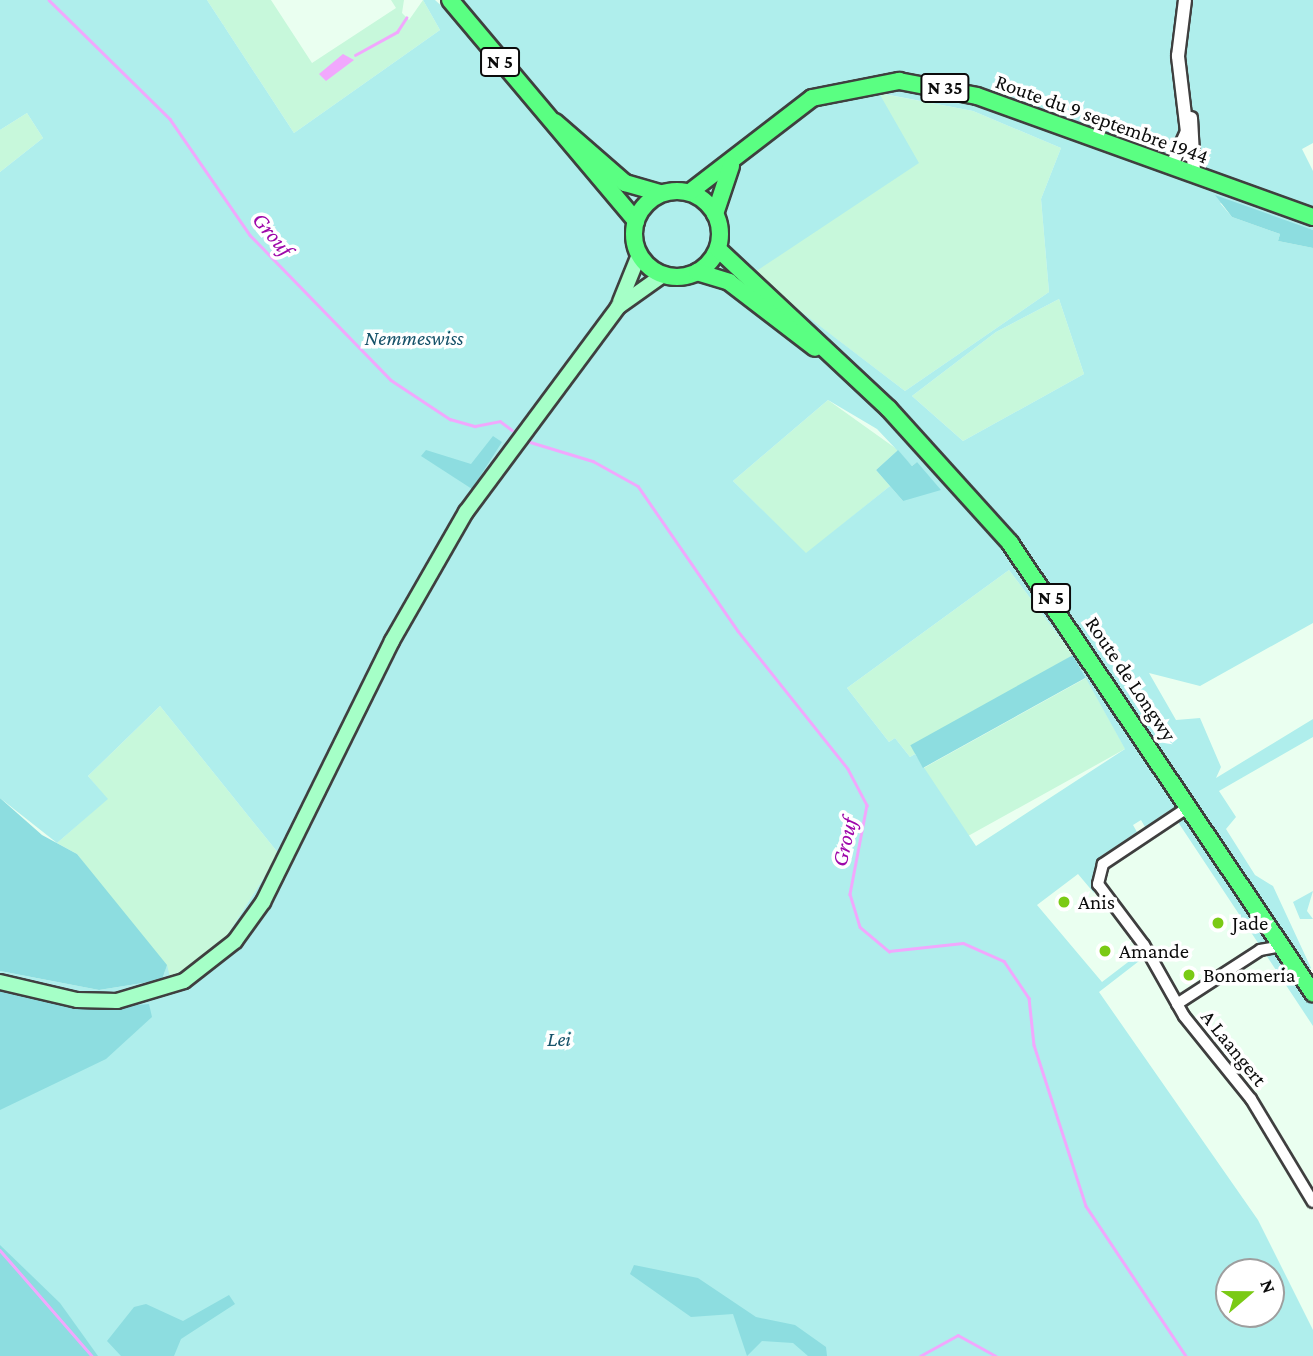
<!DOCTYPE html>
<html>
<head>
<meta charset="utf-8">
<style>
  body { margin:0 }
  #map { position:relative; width:1313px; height:1356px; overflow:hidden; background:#eafff0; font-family:"Crimson Pro",serif }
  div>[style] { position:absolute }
  .farmland>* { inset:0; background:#c7f8db; transform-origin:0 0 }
  .green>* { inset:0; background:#afeeec }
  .forest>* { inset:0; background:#8ddde0; transform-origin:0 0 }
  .water>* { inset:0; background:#f1a8fd }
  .stream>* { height:2.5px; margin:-1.25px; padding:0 1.25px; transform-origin:1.25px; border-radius:1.25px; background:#f1a8fd }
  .roads { filter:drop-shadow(2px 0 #3f3f3f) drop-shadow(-2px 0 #3f3f3f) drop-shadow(0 2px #3f3f3f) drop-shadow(0 -2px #3f3f3f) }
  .minor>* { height:10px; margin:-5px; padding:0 5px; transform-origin:5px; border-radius:5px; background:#fff }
  .tertiary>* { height:12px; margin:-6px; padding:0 6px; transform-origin:6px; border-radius:6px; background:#fff }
  .secondary>* { height:14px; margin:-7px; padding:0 7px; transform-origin:7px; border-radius:7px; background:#a5ffc7 }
  .primary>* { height:16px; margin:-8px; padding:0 8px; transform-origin:8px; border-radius:8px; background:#5aff82 }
  .primary>.ring { margin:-8px; padding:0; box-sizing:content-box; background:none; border:16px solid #5aff82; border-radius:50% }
  .dots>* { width:19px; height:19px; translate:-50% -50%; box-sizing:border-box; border:4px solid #fff; border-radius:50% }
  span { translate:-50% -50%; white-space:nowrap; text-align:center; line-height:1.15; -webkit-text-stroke:7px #fff; paint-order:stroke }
  .shield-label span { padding:2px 5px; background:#fff; border:2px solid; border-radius:5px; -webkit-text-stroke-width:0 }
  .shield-label { font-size:19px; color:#0c0c0c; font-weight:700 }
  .street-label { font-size:21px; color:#0c0c0c }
  .park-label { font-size:21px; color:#165269; font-style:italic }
  .poi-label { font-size:21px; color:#0c0c0c }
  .left { translate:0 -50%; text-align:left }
  .water-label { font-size:23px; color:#9e08aa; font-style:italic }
  .north { position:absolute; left:1215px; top:1258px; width:70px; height:70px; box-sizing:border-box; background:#fff; border:2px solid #9e9e9e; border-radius:50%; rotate:70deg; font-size:19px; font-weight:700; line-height:28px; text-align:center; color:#0c0c0c }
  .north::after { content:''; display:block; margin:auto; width:24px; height:32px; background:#7aca15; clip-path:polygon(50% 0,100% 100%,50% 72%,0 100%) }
</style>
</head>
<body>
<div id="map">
  <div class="farmland">
    <i style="clip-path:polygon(207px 0,271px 0,312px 63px,396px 8px,391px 0,404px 0,402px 13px,409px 20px,423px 0,440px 30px,294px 133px)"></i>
    <i style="clip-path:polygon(878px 93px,973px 111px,1061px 148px,1041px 199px,1049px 292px,905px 391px,751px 274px)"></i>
    <i style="clip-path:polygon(27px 113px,43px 138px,0 172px,0 130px)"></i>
    <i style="clip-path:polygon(1059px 299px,1084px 374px,963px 441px,912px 396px,996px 332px)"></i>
    <i style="clip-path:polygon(828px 400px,898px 450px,876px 470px,890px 486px,806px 554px,733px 481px)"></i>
    <i style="clip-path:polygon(1009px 570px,1073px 655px,910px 757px,895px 738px,889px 742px,847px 688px)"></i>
    <i style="left:1086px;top:678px;width:81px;height:189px;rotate:61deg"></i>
    <i style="clip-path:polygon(160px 706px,279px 854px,228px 934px,197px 963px,170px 977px,77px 854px,57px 843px,107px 799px,88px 776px)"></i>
  </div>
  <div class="green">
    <i style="clip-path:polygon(evenodd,0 0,207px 0,294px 133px,440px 30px,423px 0,435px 0,485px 46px,450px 0,1313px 0,1313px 143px,1302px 149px,1313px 171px,1313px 230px,1220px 203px,1232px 217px,1280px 234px,1278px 241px,1313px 248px,1313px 623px,1200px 686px,1149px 673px,1176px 720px,1200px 718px,1221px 767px,1216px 778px,1313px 719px,1313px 737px,1219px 791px,1236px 817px,1226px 829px,1255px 875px,1273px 886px,1311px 968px,1301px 975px,1313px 993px,1313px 1026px,1170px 810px,1145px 827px,1141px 820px,1133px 825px,1137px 832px,1100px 857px,1094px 893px,1078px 874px,1037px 905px,1102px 982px,1136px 956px,1143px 958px,1099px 992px,1258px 1220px,1313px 1330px,1313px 1356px,0 1356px,0 971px,99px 990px,162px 980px,167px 965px,170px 977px,197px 963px,228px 934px,279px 854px,160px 706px,88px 776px,108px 799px,57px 843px,0 798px,0 172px,43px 138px,27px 113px,0 130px,0 0,879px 93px,973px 111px,1061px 148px,1041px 199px,1049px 292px,905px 391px,752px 274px,919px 163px,879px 93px,0 0,1196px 136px,1193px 173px,1173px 165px,1196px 136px,0 0,1059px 299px,1084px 374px,963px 441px,912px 396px,996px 332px,1059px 299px,0 0,828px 400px,877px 429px,912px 466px,917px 462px,903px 501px,890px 486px,806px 553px,733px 481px,828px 400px,0 0,1009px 570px,1073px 655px,1125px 749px,976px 846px,915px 754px,910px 757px,895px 738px,889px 742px,847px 688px,1009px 570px,0 0,1229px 1272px,1271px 1272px,1271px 1314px,1229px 1314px,1229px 1272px)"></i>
    <i style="clip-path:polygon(1313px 891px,1307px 911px,1313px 919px,1300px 919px,1293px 902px)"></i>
  </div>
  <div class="forest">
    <i style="clip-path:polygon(1215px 195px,1313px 230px,1313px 248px,1278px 241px,1280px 234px,1232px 217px)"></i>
    <i style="clip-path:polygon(493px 436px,502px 442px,472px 489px,421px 456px,426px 450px,471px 464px)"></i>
    <i style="clip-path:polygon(898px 450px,912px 466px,917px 462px,941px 490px,903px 501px,876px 470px)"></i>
    <i style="left:1073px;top:655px;width:26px;height:186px;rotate:61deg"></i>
    <i style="clip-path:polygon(0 798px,42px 835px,77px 854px,167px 965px,162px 980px,99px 990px,0 971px)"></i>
    <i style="clip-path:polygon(0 988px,98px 1008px,149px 1004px,152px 1017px,106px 1059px,0 1110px)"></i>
    <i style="clip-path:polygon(0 1245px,60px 1303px,98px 1356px,0 1356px)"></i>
    <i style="clip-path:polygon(634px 1265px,698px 1278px,756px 1317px,795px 1325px,826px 1347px,827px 1356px,808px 1356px,793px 1343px,762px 1341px,747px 1356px,733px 1314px,691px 1317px,630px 1274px)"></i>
    <i style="clip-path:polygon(229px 1295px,235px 1304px,181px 1339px,174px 1356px,121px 1356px,107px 1341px,134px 1307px,146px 1304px,183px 1321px)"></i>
  </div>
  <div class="water">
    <i style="clip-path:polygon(343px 54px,354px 60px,326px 81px,319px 74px)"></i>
  </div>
  <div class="stream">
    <i style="left:49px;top:0;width:170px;rotate:44.5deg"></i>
    <i style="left:170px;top:119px;width:141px;rotate:55.4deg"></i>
    <i style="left:250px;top:235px;width:202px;rotate:45.8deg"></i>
    <i style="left:391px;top:380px;width:71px;rotate:33.5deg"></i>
    <i style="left:450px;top:419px;width:26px;rotate:16deg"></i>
    <i style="left:475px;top:426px;width:25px;rotate:-11deg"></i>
    <i style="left:500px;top:421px;width:15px;rotate:37deg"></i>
    <i style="left:355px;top:55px;width:48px;rotate:-28.7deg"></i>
    <i style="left:397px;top:32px;width:17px;rotate:-57deg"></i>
    <i style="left:527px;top:441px;width:69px;rotate:16.9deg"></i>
    <i style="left:593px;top:461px;width:51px;rotate:29.1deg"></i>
    <i style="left:638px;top:486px;width:176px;rotate:55.4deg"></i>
    <i style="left:738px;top:631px;width:176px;rotate:51.4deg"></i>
    <i style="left:848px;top:769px;width:41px;rotate:62.2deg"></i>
    <i style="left:867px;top:805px;width:91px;rotate:100.8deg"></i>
    <i style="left:850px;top:894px;width:34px;rotate:73deg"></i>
    <i style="left:860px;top:927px;width:38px;rotate:40deg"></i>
    <i style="left:889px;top:951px;width:74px;rotate:-6.2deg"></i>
    <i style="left:963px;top:943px;width:45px;rotate:23.7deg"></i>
    <i style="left:1004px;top:961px;width:45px;rotate:56deg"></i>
    <i style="left:1029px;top:998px;width:47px;rotate:83.9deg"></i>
    <i style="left:1034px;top:1045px;width:169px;rotate:72.1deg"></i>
    <i style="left:1086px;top:1206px;width:180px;rotate:56.3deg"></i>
    <i style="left:0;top:1250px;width:140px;rotate:49deg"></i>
    <i style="left:920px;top:1356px;width:43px;rotate:-28.9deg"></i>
    <i style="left:958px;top:1335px;width:43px;rotate:28.9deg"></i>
  </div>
  <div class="roads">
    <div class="minor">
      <i style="left:1190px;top:806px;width:105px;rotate:146.3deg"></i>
      <i style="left:1103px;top:864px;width:21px;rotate:104deg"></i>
      <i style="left:1098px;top:884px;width:76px;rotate:53deg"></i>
      <i style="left:1144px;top:945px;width:81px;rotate:60.6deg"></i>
      <i style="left:1184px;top:1016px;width:107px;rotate:51.1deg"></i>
      <i style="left:1251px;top:1099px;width:120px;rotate:59deg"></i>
      <i style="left:1177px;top:1004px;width:99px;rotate:-33deg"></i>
      <i style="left:1260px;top:950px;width:22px;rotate:-10deg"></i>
    </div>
    <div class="tertiary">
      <i style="left:1191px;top:118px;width:55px;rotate:86.9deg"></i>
      <i style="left:1172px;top:165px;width:36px;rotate:-66deg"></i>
      <i style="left:1187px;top:132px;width:77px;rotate:-96.8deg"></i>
      <i style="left:1178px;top:56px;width:56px;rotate:-82.9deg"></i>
    </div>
    <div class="secondary">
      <i style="left:620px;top:302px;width:51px;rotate:-68deg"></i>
      <i style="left:0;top:982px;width:79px;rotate:13.2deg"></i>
      <i style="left:77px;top:1000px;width:40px;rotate:1.4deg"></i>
      <i style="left:117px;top:1001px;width:70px;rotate:-16.6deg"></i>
      <i style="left:184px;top:981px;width:65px;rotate:-38.1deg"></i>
      <i style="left:235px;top:941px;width:48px;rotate:-54.3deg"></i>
      <i style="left:263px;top:902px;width:291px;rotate:-63.7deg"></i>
      <i style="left:392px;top:641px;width:149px;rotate:-60.2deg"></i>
      <i style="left:466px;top:512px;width:255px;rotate:-53.4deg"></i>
      <i style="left:618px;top:307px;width:55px;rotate:-35.4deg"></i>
    </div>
    <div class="primary">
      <i style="left:450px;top:0;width:289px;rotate:49.9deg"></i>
      <i style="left:555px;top:122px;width:93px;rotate:41.1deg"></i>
      <i style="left:625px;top:183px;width:36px;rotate:16deg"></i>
      <i class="ring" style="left:634px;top:191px;width:70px;height:70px"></i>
      <i style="left:690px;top:192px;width:154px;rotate:-37.6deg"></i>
      <i style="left:812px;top:98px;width:89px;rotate:-11.1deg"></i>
      <i style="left:899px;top:81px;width:79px;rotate:10.9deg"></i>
      <i style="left:977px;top:96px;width:357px;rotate:19.8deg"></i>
      <i style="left:715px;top:214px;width:51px;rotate:-71.6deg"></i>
      <i style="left:718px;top:249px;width:234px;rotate:43.1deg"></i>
      <i style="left:889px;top:409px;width:181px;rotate:47.9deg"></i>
      <i style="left:1010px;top:543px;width:543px;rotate:56.05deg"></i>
      <i style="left:697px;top:272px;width:34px;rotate:17deg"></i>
      <i style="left:729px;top:282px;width:108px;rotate:37.5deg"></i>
    </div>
  </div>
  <div class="dots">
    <i style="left:1064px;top:902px;background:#7aca15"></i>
    <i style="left:1218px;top:923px;background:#7aca15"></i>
    <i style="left:1105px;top:951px;background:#7aca15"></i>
    <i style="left:1189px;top:975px;background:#7aca15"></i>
  </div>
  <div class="shield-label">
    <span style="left:500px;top:62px">N 5</span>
    <span style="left:945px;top:88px">N 35</span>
    <span style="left:1051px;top:598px">N 5</span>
  </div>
  <div class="street-label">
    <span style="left:1102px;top:119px;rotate:20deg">Route du 9 septembre 1944</span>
    <span style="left:1131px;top:679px;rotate:56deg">Route de Longwy</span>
    <span style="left:1234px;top:1048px;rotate:51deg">A Laangert</span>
  </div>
  <div class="park-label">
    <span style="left:414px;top:338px">Nemmeswiss</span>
    <span style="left:559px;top:1039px">Lei</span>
  </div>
  <div class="poi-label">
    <span class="left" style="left:1078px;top:902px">Anis</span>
    <span class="left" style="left:1232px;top:923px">Jade</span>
    <span class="left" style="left:1119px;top:951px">Amande</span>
    <span class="left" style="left:1203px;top:975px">Bonomeria</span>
  </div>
  <div class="water-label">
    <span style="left:273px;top:234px;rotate:50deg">Grouf</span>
    <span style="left:844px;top:842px;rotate:-77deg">Grouf</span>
  </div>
  <div class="north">N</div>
</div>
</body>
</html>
